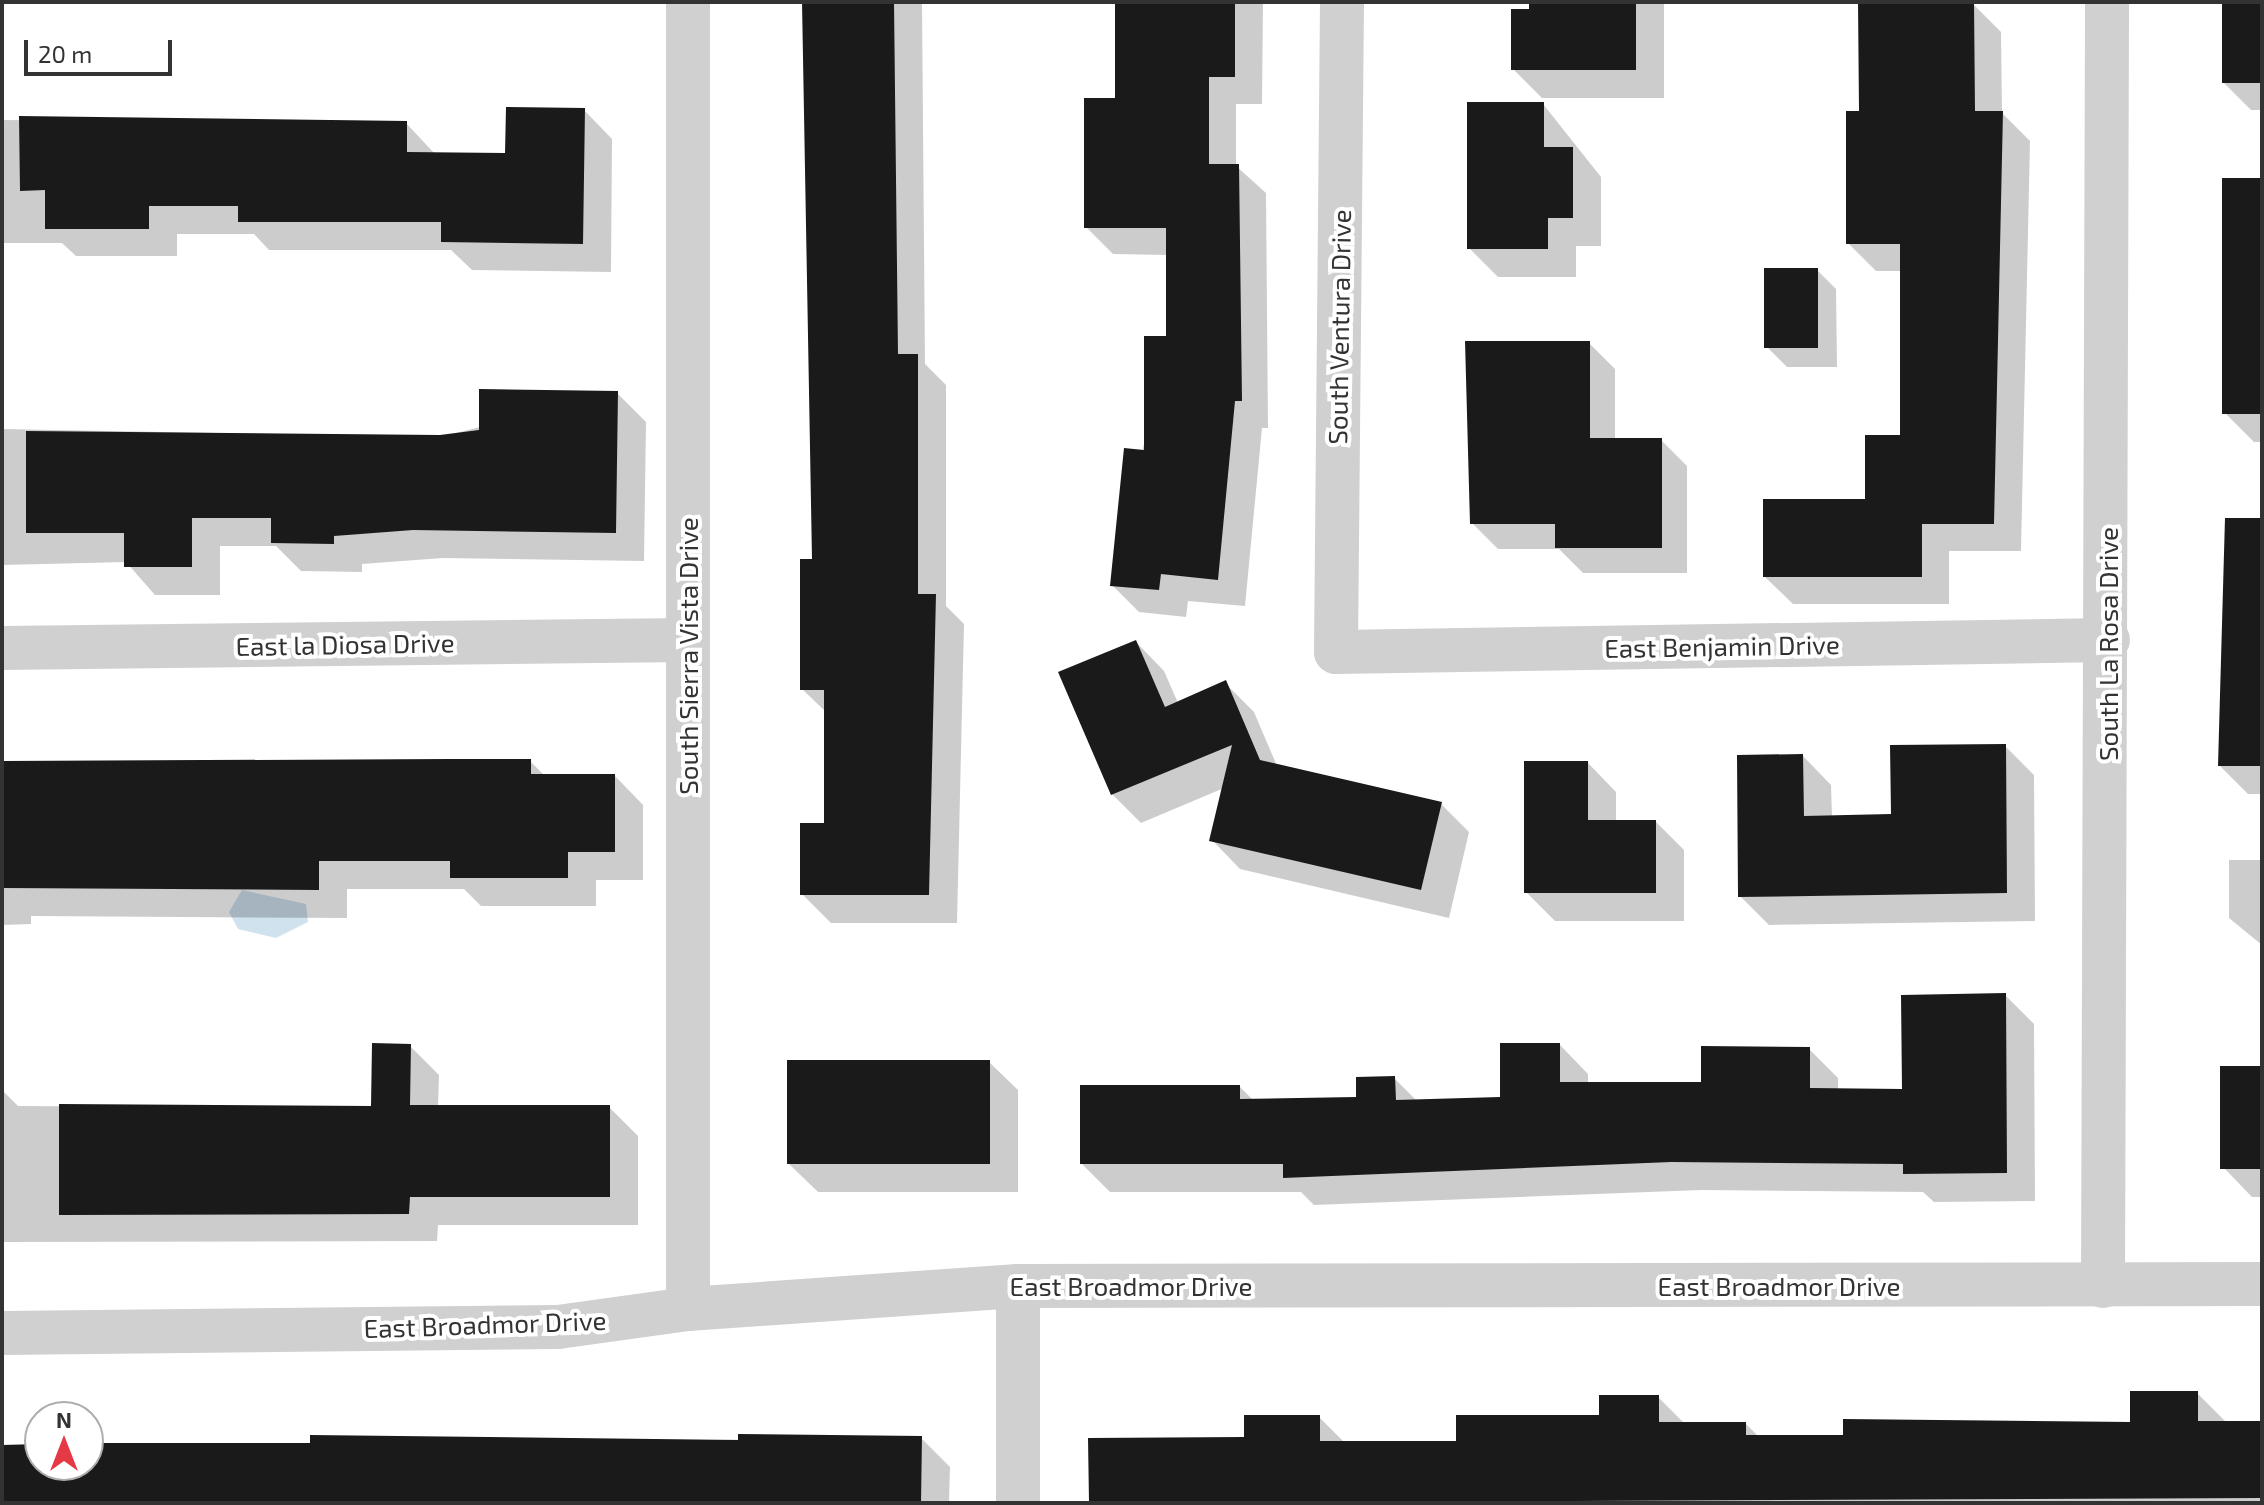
<!DOCTYPE html>
<html>
<head>
<meta charset="utf-8">
<style>
  body { margin:0 }
  #map { position:relative; width:2264px; height:1505px; overflow:hidden; background:#fff; font-family:"Exo 2",sans-serif }
  div>[style] { position:absolute }
  .water>* { inset:0; background:#cfe2ee }
  .shadow>* { inset:0; background:#0003 }
  .building>* { inset:0; background:#1a1a1a; transform-origin:0 0 }
  .minor>* { height:44px; margin:-22px; padding:0 22px; transform-origin:22px; border-radius:22px; background:#d0d0d0 }
  span { translate:-50% -50%; white-space:nowrap; text-align:center; line-height:1.15; -webkit-text-stroke:8px #fff; paint-order:stroke }
  .street-label { font-size:26px; color:#333 }
  .frame { position:absolute; inset:0; border:4px solid #333; pointer-events:none }
  .north { position:absolute; left:24px; top:1401px; width:80px; height:80px; box-sizing:border-box; background:#fff; border:2px solid #adadad; border-radius:50%; rotate:0deg; font-size:22px; font-weight:700; line-height:32px; text-align:center; color:#333 }
  .north::after { content:''; display:block; margin:auto; width:28px; height:36px; background:#e63946; clip-path:polygon(50% 0,100% 100%,50% 72%,0 100%) }
  .scale { position:absolute; left:24px; top:40px; width:148px; height:36px; box-sizing:border-box; border:4px solid #333; border-top:0; padding-left:10px; font-size:24px; line-height:28px; white-space:nowrap; color:#333; -webkit-text-stroke:6px #fff; paint-order:stroke }
</style>
</head>
<body>
<div id="map">
  <div class="water">
    <i style="clip-path:polygon(242px 890px,306px 904px,308px 922px,276px 938px,238px 929px,229px 912px)"></i>
  </div>
  <div class="shadow">
    <i style="clip-path:polygon(805px 2px,922px 2px,925px 364px,946px 385px,946px 606px,964px 624px,957px 923px,831px 923px,802px 894px,826px 825px,826px 712px,802px 689px,814px 561px)"></i>
    <i style="clip-path:polygon(1117px 2px,1263px 2px,1262px 104px,1236px 104px,1236px 166px,1266px 193px,1268px 428px,1262px 428px,1245px 606px,1188px 601px,1186px 617px,1139px 612px,1112px 585px,1168px 338px,1168px 255px,1113px 254px,1086px 227px,1117px 100px)"></i>
    <i style="clip-path:polygon(1531px 2px,1664px 2px,1664px 98px,1542px 98px,1513px 69px)"></i>
    <i style="clip-path:polygon(1860px 2px,1973px 4px,2001px 32px,2002px 113px,2030px 141px,2021px 551px,1949px 551px,1949px 604px,1793px 604px,1765px 577px,1867px 501px,1902px 437px,1902px 271px,1876px 271px,1848px 243px,1861px 113px)"></i>
    <i style="clip-path:polygon(2223px 2px,2262px 2px,2262px 110px,2251px 110px,2223px 82px)"></i>
    <i style="clip-path:polygon(1543px 104px,1601px 177px,1601px 246px,1576px 246px,1576px 277px,1498px 277px,1469px 248px)"></i>
    <i style="clip-path:polygon(584px 110px,612px 139px,611px 272px,472px 270px,451px 250px,269px 250px,254px 234px,177px 234px,177px 256px,76px 256px,62px 243px,2px 243px,2px 120px,406px 123px,435px 154px,507px 155px)"></i>
    <i style="clip-path:polygon(2262px 180px,2262px 442px,2254px 442px,2226px 414px)"></i>
    <i style="clip-path:polygon(1817px 270px,1836px 289px,1837px 367px,1787px 367px,1767px 347px)"></i>
    <i style="clip-path:polygon(1589px 343px,1615px 369px,1615px 440px,1661px 440px,1687px 466px,1687px 573px,1583px 573px,1559px 549px,1498px 549px,1472px 523px)"></i>
    <i style="clip-path:polygon(617px 393px,646px 422px,644px 561px,443px 558px,362px 564px,362px 572px,301px 571px,276px 546px,220px 546px,220px 595px,155px 595px,126px 562px,2px 565px,2px 429px,440px 437px)"></i>
    <i style="clip-path:polygon(2262px 520px,2262px 794px,2248px 794px,2220px 766px)"></i>
    <i style="clip-path:polygon(1136px 642px,1164px 671px,1178px 703px,1225px 683px,1254px 712px,1277px 766px,1441px 804px,1469px 832px,1449px 918px,1240px 869px,1212px 840px,1224px 788px,1141px 823px,1112px 794px)"></i>
    <i style="clip-path:polygon(2005px 746px,2034px 775px,2035px 921px,1769px 925px,1740px 896px,1803px 756px,1831px 785px,1832px 817px,1893px 816px)"></i>
    <i style="clip-path:polygon(530px 761px,545px 776px,615px 776px,643px 805px,643px 880px,596px 880px,596px 906px,481px 906px,464px 889px,347px 889px,347px 918px,31px 916px,31px 924px,2px 925px,2px 764px)"></i>
    <i style="clip-path:polygon(1588px 763px,1616px 792px,1616px 822px,1656px 822px,1684px 850px,1684px 921px,1555px 921px,1526px 892px)"></i>
    <i style="clip-path:polygon(2229px 860px,2262px 860px,2262px 945px,2229px 918px)"></i>
    <i style="clip-path:polygon(2005px 995px,2034px 1024px,2035px 1201px,1934px 1202px,1923px 1192px,1701px 1190px,1314px 1205px,1301px 1192px,1110px 1192px,1082px 1164px,1240px 1087px,1253px 1100px,1358px 1099px,1394px 1078px,1417px 1101px,1502px 1099px,1560px 1045px,1588px 1074px,1588px 1084px,1703px 1084px,1809px 1049px,1838px 1078px,1838px 1091px,1904px 1091px)"></i>
    <i style="clip-path:polygon(410px 1046px,439px 1075px,438px 1107px,609px 1107px,638px 1136px,638px 1225px,438px 1225px,437px 1241px,2px 1242px,2px 1090px,18px 1106px,373px 1108px)"></i>
    <i style="clip-path:polygon(989px 1062px,1018px 1090px,1018px 1192px,818px 1192px,789px 1164px)"></i>
    <i style="clip-path:polygon(2262px 1068px,2262px 1197px,2252px 1197px,2224px 1168px)"></i>
    <i style="clip-path:polygon(2197px 1393px,2226px 1422px,2262px 1421px,2262px 1503px,1091px 1503px,1090px 1440px,1246px 1439px,1319px 1417px,1345px 1443px,1458px 1443px,1601px 1417px,1658px 1397px,1685px 1424px,1746px 1424px,1759px 1437px,1845px 1437px,2132px 1424px)"></i>
    <i style="clip-path:polygon(921px 1438px,950px 1467px,949px 1503px,2px 1503px,2px 1446px,40px 1446px,40px 1465px,88px 1465px,88px 1446px)"></i>
  </div>
  <div class="building">
    <i style="clip-path:polygon(802px 2px,894px 2px,898px 354px,918px 354px,918px 594px,936px 594px,929px 895px,800px 895px,800px 823px,824px 823px,824px 690px,800px 690px,800px 559px,812px 559px)"></i>
    <i style="clip-path:polygon(1115px 2px,1235px 2px,1235px 77px,1209px 77px,1209px 164px,1239px 164px,1242px 401px,1235px 401px,1218px 580px,1161px 574px,1159px 590px,1110px 586px,1124px 448px,1144px 450px,1144px 336px,1166px 336px,1166px 228px,1084px 228px,1084px 98px,1115px 98px)"></i>
    <i style="clip-path:polygon(1529px 2px,1636px 2px,1636px 70px,1511px 70px,1511px 9px,1529px 9px)"></i>
    <i style="clip-path:polygon(1858px 2px,1974px 2px,1975px 111px,2003px 111px,1994px 524px,1922px 524px,1922px 577px,1763px 577px,1763px 499px,1865px 499px,1865px 435px,1900px 435px,1900px 244px,1846px 244px,1846px 111px,1859px 111px)"></i>
    <i style="left:2222px;top:2px;width:40px;height:81px"></i>
    <i style="clip-path:polygon(1467px 102px,1544px 102px,1544px 147px,1573px 147px,1573px 218px,1548px 218px,1548px 249px,1467px 249px)"></i>
    <i style="clip-path:polygon(506px 107px,585px 108px,583px 244px,441px 242px,441px 222px,238px 222px,238px 206px,149px 206px,149px 229px,45px 229px,45px 190px,20px 191px,19px 116px,407px 121px,407px 152px,505px 153px)"></i>
    <i style="left:2222px;top:178px;width:40px;height:236px"></i>
    <i style="left:1764px;top:268px;width:54px;height:80px"></i>
    <i style="clip-path:polygon(1465px 341px,1590px 341px,1590px 438px,1662px 438px,1662px 548px,1555px 548px,1555px 524px,1470px 524px)"></i>
    <i style="clip-path:polygon(479px 389px,618px 391px,616px 533px,413px 530px,334px 536px,334px 544px,271px 543px,271px 518px,192px 518px,192px 567px,124px 567px,124px 533px,26px 533px,26px 431px,440px 435px,479px 430px)"></i>
    <i style="clip-path:polygon(2225px 518px,2262px 518px,2262px 766px,2218px 766px)"></i>
    <i style="clip-path:polygon(1136px 640px,1165px 707px,1226px 680px,1260px 760px,1442px 802px,1421px 890px,1209px 841px,1232px 745px,1111px 795px,1058px 672px)"></i>
    <i style="clip-path:polygon(2006px 744px,2007px 893px,1738px 897px,1737px 755px,1803px 754px,1804px 816px,1891px 814px,1890px 745px)"></i>
    <i style="clip-path:polygon(450px 759px,531px 759px,531px 774px,615px 774px,615px 852px,568px 852px,568px 878px,450px 878px,450px 861px,319px 861px,319px 890px,2px 888px,2px 761px)"></i>
    <i style="clip-path:polygon(1524px 761px,1588px 761px,1588px 820px,1656px 820px,1656px 893px,1524px 893px)"></i>
    <i style="clip-path:polygon(2006px 993px,2007px 1173px,1903px 1174px,1903px 1164px,1671px 1162px,1283px 1178px,1283px 1164px,1080px 1164px,1080px 1085px,1240px 1085px,1240px 1099px,1356px 1097px,1356px 1077px,1395px 1076px,1396px 1100px,1500px 1097px,1500px 1043px,1560px 1043px,1560px 1082px,1701px 1082px,1701px 1046px,1810px 1047px,1810px 1088px,1902px 1089px,1901px 995px)"></i>
    <i style="clip-path:polygon(372px 1043px,411px 1044px,410px 1105px,610px 1105px,610px 1197px,410px 1197px,409px 1214px,59px 1215px,59px 1104px,371px 1106px)"></i>
    <i style="left:787px;top:1060px;width:203px;height:104px"></i>
    <i style="left:2220px;top:1066px;width:42px;height:103px"></i>
    <i style="clip-path:polygon(2130px 1391px,2198px 1391px,2198px 1421px,2262px 1421px,2262px 1498px,1089px 1503px,1088px 1438px,1244px 1437px,1244px 1415px,1320px 1415px,1320px 1441px,1456px 1441px,1456px 1415px,1599px 1415px,1599px 1395px,1659px 1395px,1659px 1422px,1746px 1422px,1746px 1435px,1843px 1435px,1843px 1419px,2130px 1422px)"></i>
    <i style="clip-path:polygon(738px 1434px,922px 1436px,921px 1503px,2px 1503px,2px 1445px,40px 1444px,40px 1465px,88px 1465px,88px 1443px,310px 1443px,310px 1435px,738px 1440px)"></i>
  </div>
  <div class="minor">
    <i style="left:688px;top:2px;width:1307px;rotate:90deg"></i>
    <i style="left:1342px;top:2px;width:650px;rotate:90.53deg"></i>
    <i style="left:1336px;top:652px;width:772px;rotate:-0.89deg"></i>
    <i style="left:2px;top:648px;width:686px;rotate:-0.67deg"></i>
    <i style="left:1018px;top:1286px;width:217px;rotate:90deg"></i>
    <i style="left:2103px;top:1286px;width:1284px;rotate:-89.82deg"></i>
    <i style="left:2px;top:1333px;width:556px;rotate:-0.62deg"></i>
    <i style="left:558px;top:1327px;width:131px;rotate:-7.9deg"></i>
    <i style="left:688px;top:1309px;width:331px;rotate:-4deg"></i>
    <i style="left:1018px;top:1286px;width:1244px;rotate:-0.09deg"></i>
  </div>
  <div class="street-label">
    <span style="left:1339px;top:327px;rotate:-89deg">South Ventura Drive</span>
    <span style="left:345px;top:644px;rotate:-1deg">East la Diosa Drive</span>
    <span style="left:2108px;top:644px;rotate:-90deg">South La Rosa Drive</span>
    <span style="left:1722px;top:646px;rotate:-1deg">East Benjamin Drive</span>
    <span style="left:688px;top:656px;rotate:-90deg">South Sierra Vista Drive</span>
    <span style="left:1131px;top:1286px">East Broadmor Drive</span>
    <span style="left:1779px;top:1286px">East Broadmor Drive</span>
    <span style="left:485px;top:1324px;rotate:-2deg">East Broadmor Drive</span>
  </div>
  <div class="frame"></div>
  <div class="north">N</div>
  <div class="scale">20 m</div>
</div>
</body>
</html>
